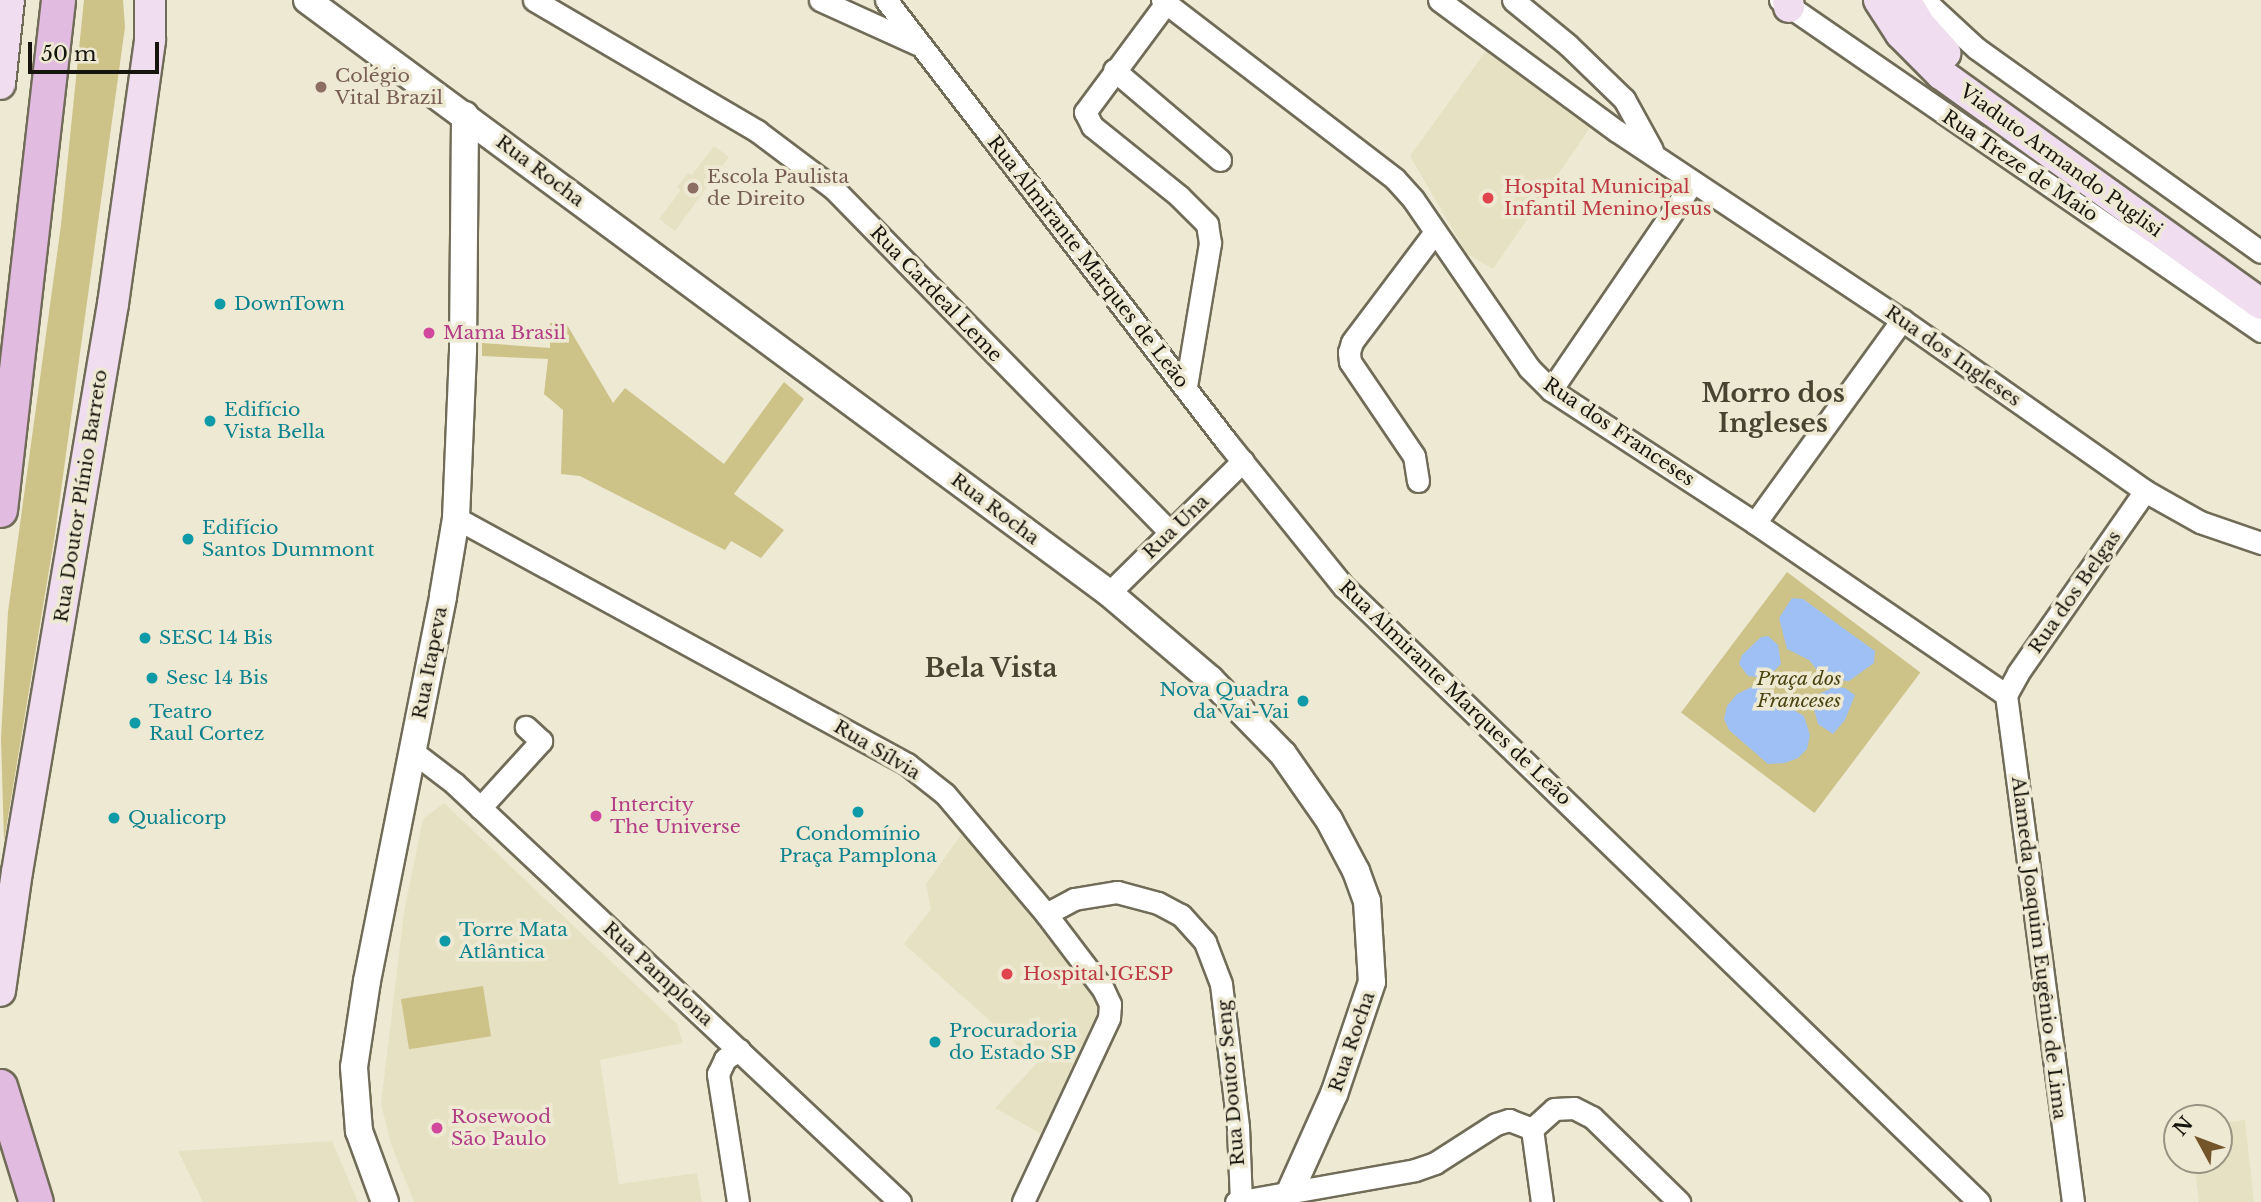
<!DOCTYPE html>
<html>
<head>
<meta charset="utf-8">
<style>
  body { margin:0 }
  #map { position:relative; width:2261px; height:1202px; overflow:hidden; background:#eee9d3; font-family:"Libre Baskerville",serif }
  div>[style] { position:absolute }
  .built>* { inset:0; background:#e7e1c3 }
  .green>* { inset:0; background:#cdc288; transform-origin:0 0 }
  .water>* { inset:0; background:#9fc0f4 }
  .roads { filter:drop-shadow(2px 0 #706c58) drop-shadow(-2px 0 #706c58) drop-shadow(0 2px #706c58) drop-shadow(0 -2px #706c58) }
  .minor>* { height:21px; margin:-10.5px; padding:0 10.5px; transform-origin:10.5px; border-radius:10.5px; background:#fff }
  .tertiary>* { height:26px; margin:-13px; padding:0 13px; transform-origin:13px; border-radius:13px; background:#fff }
  .secondary>* { height:30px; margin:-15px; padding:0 15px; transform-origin:15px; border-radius:15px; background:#f0ddef }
  .primary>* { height:33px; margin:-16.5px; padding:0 16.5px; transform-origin:16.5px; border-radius:16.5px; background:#e2bbe0 }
  .dots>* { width:19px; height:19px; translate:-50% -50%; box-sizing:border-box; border:4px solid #eee9d3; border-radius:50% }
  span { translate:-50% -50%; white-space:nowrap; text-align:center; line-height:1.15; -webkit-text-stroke:7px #eee9d3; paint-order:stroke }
  .education-label { font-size:19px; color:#785e54 }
  .left { translate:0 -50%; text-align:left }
  .street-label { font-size:19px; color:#16150d }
  .health-label { font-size:19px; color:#be3a42 }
  .culture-label { font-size:19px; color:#0d838f }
  .right { translate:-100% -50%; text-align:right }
  .hotel-label { font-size:19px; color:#b23c85 }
  .park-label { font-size:19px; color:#4c4312; font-style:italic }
  .district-label { font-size:26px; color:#474431; font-weight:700 }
  .north { position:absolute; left:2163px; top:1104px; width:70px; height:70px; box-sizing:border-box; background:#eee9d3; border:2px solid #989484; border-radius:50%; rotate:311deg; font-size:19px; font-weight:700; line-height:28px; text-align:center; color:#16150d }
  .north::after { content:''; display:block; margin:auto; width:24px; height:32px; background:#74552a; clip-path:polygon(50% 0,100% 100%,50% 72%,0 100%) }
  .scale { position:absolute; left:28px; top:42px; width:131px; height:32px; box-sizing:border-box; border:4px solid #16150d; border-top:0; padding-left:9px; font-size:21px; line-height:24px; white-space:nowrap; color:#16150d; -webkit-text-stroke:5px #eee9d3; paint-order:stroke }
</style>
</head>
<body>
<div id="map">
  <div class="built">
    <i style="clip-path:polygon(1488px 48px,1594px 122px,1493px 269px,1467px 254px,1410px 156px)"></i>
    <i style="clip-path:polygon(714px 146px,729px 157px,675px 231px,659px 219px,681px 190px,677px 187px,688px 173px,692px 175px)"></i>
    <i style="clip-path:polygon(444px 803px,677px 1024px,683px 1043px,600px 1060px,619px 1184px,697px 1173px,702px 1202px,414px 1202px,391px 1144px,381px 1104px,404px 912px,423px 819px)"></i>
    <i style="clip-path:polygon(963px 832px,1101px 1005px,1041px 1134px,995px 1108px,1037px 1063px,904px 944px,931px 909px,926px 884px)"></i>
    <i style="clip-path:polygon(2245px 1120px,2254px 1202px,2199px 1202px,2194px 1160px,2219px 1160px,2219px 1123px)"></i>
    <i style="clip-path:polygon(332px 1141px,358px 1202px,203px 1202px,178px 1151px)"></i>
  </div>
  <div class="green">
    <i style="clip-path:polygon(84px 0,123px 0,125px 27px,55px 534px,4px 841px,1px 738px,8px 612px,61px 225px)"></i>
    <i style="clip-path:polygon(550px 323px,566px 323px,613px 403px,625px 388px,724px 464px,784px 382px,804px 399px,734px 494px,784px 530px,761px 558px,731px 541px,725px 550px,580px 476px,561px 474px,563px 410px,544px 394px,548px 359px,482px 356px,482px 343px,550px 348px)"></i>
    <i style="left:1787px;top:572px;width:167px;height:176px;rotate:37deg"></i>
    <i style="left:483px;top:986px;width:51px;height:83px;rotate:81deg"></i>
  </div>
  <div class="water">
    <i style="clip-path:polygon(1792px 598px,1803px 599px,1875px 651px,1874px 663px,1849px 681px,1836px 680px,1821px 675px,1809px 660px,1787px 649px,1779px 618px)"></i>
    <i style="clip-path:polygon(1768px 636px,1778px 645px,1781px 664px,1767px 678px,1748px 676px,1739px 664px,1742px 655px,1761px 637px)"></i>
    <i style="clip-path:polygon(1754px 686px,1774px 693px,1785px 705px,1804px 716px,1810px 735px,1807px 749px,1798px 758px,1785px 763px,1768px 764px,1729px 730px,1724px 719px,1727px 706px,1737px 694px)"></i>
    <i style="clip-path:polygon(1834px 687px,1845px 688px,1855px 695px,1845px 720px,1833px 734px,1818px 724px,1814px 709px,1819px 694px)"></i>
  </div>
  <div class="roads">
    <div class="minor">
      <i style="left:534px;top:0;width:259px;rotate:30.4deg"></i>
      <i style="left:757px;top:131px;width:95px;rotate:36.9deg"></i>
      <i style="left:833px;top:188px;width:482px;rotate:45.6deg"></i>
      <i style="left:820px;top:0;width:107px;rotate:24.4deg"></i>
      <i style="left:886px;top:0;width:557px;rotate:52.37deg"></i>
      <i style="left:1226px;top:441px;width:188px;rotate:51.1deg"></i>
      <i style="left:1344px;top:587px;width:884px;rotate:44.08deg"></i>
      <i style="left:1162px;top:0;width:294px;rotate:37.5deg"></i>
      <i style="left:1395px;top:179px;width:27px;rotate:48deg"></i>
      <i style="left:1413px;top:199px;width:205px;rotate:55.5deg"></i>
      <i style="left:1529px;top:368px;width:31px;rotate:45deg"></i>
      <i style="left:1551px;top:390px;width:244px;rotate:33.1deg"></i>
      <i style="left:1755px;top:523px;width:304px;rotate:34.4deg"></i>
      <i style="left:1439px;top:0;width:221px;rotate:36.4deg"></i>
      <i style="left:1617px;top:131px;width:342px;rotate:33.6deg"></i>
      <i style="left:1902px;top:320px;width:297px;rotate:35.1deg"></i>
      <i style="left:2145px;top:491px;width:63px;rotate:29.4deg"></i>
      <i style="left:2200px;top:522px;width:65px;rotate:19deg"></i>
      <i style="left:1513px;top:0;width:71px;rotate:39.3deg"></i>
      <i style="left:1568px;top:45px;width:78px;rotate:44deg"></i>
      <i style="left:1624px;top:99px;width:58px;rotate:61.2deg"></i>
      <i style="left:1780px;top:0;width:584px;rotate:34.53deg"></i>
      <i style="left:1924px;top:0;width:71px;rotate:42.7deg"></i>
      <i style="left:1976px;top:48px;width:350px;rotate:35.6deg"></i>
      <i style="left:1166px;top:3px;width:136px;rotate:126.6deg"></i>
      <i style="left:1085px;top:112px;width:16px;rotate:63deg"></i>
      <i style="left:1092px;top:126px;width:112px;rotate:38.8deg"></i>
      <i style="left:1179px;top:196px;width:40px;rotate:45deg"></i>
      <i style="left:1207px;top:224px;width:19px;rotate:81deg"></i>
      <i style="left:1210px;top:243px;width:145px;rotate:99.5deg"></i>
      <i style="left:1114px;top:70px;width:139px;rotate:40.3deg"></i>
      <i style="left:1551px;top:390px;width:252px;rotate:-55.7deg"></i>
      <i style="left:1418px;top:481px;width:25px;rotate:-99deg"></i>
      <i style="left:1414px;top:456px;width:114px;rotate:-124.2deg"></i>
      <i style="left:1350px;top:362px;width:10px;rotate:-96deg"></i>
      <i style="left:1349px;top:352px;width:10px;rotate:-73deg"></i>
      <i style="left:1352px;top:342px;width:138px;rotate:-53deg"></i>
      <i style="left:456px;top:518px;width:514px;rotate:28.61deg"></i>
      <i style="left:907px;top:764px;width:48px;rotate:38.3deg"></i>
      <i style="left:945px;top:794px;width:157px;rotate:49.9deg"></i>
      <i style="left:1046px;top:914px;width:94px;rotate:52.8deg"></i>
      <i style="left:1103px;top:989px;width:17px;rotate:65deg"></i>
      <i style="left:1110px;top:1004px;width:14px;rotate:94deg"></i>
      <i style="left:1109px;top:1018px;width:203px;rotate:115.1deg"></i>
      <i style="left:1755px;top:523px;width:251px;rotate:-54.1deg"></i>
      <i style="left:1109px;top:593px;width:188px;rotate:-44.6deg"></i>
      <i style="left:2006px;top:695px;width:511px;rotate:82.47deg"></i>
      <i style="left:2006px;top:695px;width:25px;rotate:-61deg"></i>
      <i style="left:2018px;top:673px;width:222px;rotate:-55.1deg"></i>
      <i style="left:412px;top:751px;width:53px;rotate:37.3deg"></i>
      <i style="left:454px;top:783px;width:612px;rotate:43.21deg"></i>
      <i style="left:480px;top:808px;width:91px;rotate:-47.7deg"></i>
      <i style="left:541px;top:741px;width:21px;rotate:-137deg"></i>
      <i style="left:1046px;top:914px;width:32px;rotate:-28deg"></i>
      <i style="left:1074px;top:899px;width:44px;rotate:-9.2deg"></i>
      <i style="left:1117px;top:892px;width:42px;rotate:15deg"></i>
      <i style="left:1158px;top:903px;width:26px;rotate:28deg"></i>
      <i style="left:1181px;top:915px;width:36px;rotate:48deg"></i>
      <i style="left:1205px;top:942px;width:45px;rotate:69.1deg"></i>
      <i style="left:1221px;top:984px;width:144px;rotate:83.2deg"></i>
      <i style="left:1238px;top:1127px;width:74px;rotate:87.7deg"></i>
      <i style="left:1532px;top:1129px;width:30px;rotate:-42deg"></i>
      <i style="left:1554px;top:1109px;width:20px;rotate:-3deg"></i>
      <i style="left:1574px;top:1108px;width:20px;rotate:27deg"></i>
      <i style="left:1592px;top:1117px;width:122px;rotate:44.3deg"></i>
      <i style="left:1532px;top:1129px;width:74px;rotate:82.2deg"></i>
      <i style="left:738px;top:1202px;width:130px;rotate:-98.9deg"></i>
      <i style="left:718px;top:1074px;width:17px;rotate:-65deg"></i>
      <i style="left:725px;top:1059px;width:17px;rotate:-33deg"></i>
      <i style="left:1236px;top:1202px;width:182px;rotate:-10.1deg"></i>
      <i style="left:1415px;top:1170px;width:21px;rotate:-19deg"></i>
      <i style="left:1435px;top:1163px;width:72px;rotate:-32.6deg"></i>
      <i style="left:1496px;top:1124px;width:14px;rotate:-17deg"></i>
      <i style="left:1509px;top:1120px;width:25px;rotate:21deg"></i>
    </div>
    <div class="tertiary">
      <i style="left:307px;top:0;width:997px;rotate:36.48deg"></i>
      <i style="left:1109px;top:593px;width:133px;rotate:40.4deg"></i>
      <i style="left:1210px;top:679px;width:105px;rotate:45.8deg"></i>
      <i style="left:1283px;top:754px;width:80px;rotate:55.1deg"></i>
      <i style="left:1329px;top:820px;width:58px;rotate:62.1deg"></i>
      <i style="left:1356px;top:871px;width:32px;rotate:70deg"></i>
      <i style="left:1367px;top:901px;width:81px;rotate:86.5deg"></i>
      <i style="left:1372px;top:982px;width:118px;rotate:108.7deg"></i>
      <i style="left:1334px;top:1094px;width:107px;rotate:114.2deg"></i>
      <i style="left:385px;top:1202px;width:76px;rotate:-110.1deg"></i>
      <i style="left:359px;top:1131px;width:64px;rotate:-94.5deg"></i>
      <i style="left:354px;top:1067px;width:87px;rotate:-81.4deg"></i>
      <i style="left:367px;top:981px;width:392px;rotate:-78.8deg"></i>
      <i style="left:443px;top:596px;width:79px;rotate:-80.5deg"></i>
      <i style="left:456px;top:518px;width:169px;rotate:-87.6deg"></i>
      <i style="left:463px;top:349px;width:234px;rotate:-89.5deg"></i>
    </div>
    <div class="secondary">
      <i style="left:1788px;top:0;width:7px;rotate:82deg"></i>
      <i style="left:1879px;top:0;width:40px;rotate:57.1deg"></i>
      <i style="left:1901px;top:34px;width:57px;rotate:45deg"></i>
      <i style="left:1941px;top:74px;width:394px;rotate:35.7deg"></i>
      <i style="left:1905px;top:0;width:29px;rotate:59deg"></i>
      <i style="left:1920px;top:25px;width:38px;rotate:48deg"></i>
      <i style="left:0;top:84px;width:84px;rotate:-83.9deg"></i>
      <i style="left:0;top:991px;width:120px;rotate:-81.9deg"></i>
      <i style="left:17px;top:872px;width:576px;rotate:-80.41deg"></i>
      <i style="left:113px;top:304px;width:267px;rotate:-82deg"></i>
      <i style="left:150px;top:40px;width:40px;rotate:-90deg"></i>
    </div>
    <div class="primary">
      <i style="left:0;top:510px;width:513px;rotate:-83.51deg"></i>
      <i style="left:0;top:1086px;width:121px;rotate:72.8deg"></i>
    </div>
  </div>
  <div class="dots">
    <i style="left:321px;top:87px;background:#8d6e63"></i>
    <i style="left:693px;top:188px;background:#8d6e63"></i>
    <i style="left:1488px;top:198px;background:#e0444e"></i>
    <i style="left:220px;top:304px;background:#0f9aa8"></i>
    <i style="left:429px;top:333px;background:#d1479c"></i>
    <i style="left:210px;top:421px;background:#0f9aa8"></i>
    <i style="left:188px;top:539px;background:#0f9aa8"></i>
    <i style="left:145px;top:638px;background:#0f9aa8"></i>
    <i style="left:152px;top:678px;background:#0f9aa8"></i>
    <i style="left:1303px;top:701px;background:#0f9aa8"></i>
    <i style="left:135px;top:723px;background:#0f9aa8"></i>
    <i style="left:858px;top:812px;background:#0f9aa8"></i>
    <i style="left:596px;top:816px;background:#d1479c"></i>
    <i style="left:114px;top:818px;background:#0f9aa8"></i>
    <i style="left:445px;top:941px;background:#0f9aa8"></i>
    <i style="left:1007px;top:974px;background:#e0444e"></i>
    <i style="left:935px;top:1042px;background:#0f9aa8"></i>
    <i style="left:437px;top:1128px;background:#d1479c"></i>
  </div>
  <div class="education-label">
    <span class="left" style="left:335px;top:87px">Colégio<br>Vital Brazil</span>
    <span class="left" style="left:707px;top:188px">Escola Paulista<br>de Direito</span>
  </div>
  <div class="street-label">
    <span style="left:2061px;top:161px;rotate:36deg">Viaduto Armando Puglisi</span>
    <span style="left:2020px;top:166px;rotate:34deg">Rua Treze de Maio</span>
    <span style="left:540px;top:171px;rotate:37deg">Rua Rocha</span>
    <span style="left:1088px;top:262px;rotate:52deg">Rua Almirante Marques de Leão</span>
    <span style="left:936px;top:294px;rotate:46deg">Rua Cardeal Leme</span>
    <span style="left:1953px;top:356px;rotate:35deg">Rua dos Ingleses</span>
    <span style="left:1619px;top:432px;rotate:34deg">Rua dos Franceses</span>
    <span style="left:81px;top:496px;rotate:-81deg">Rua Doutor Plínio Barreto</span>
    <span style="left:995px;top:509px;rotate:37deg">Rua Rocha</span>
    <span style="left:1176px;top:527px;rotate:-44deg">Rua Una</span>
    <span style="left:2075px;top:592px;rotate:-55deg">Rua dos Belgas</span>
    <span style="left:430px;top:663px;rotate:-79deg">Rua Itapeva</span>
    <span style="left:1455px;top:693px;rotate:44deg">Rua Almirante Marques de Leão</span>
    <span style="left:877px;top:750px;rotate:31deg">Rua Sílvia</span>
    <span style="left:2039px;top:948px;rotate:83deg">Alameda Joaquim Eugênio de Lima</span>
    <span style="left:658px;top:974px;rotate:43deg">Rua Pamplona</span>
    <span style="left:1352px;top:1042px;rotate:-71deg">Rua Rocha</span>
    <span style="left:1231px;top:1083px;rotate:-95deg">Rua Doutor Seng</span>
  </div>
  <div class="health-label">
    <span class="left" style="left:1504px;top:198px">Hospital Municipal<br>Infantil Menino Jesus</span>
    <span class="left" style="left:1023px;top:974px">Hospital IGESP</span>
  </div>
  <div class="culture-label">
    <span class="left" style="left:234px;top:304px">DownTown</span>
    <span class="left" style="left:224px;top:421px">Edifício<br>Vista Bella</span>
    <span class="left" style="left:202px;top:539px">Edifício<br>Santos Dummont</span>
    <span class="left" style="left:159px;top:638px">SESC 14 Bis</span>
    <span class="left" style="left:166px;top:678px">Sesc 14 Bis</span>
    <span class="right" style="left:1289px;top:701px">Nova Quadra<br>da Vai-Vai</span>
    <span class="left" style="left:149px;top:723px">Teatro<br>Raul Cortez</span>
    <span class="left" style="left:128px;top:818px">Qualicorp</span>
    <span style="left:858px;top:845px">Condomínio<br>Praça Pamplona</span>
    <span class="left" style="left:459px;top:941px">Torre Mata<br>Atlântica</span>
    <span class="left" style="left:949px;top:1042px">Procuradoria<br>do Estado SP</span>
  </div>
  <div class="hotel-label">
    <span class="left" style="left:443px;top:333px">Mama Brasil</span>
    <span class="left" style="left:610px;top:816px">Intercity<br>The Universe</span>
    <span class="left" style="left:451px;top:1128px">Rosewood<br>São Paulo</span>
  </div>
  <div class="park-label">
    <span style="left:1799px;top:690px">Praça dos<br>Franceses</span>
  </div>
  <div class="district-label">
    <span style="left:1773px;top:409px">Morro dos<br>Ingleses</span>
    <span style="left:991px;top:669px">Bela Vista</span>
  </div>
  <div class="north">N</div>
  <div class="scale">50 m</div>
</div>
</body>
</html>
